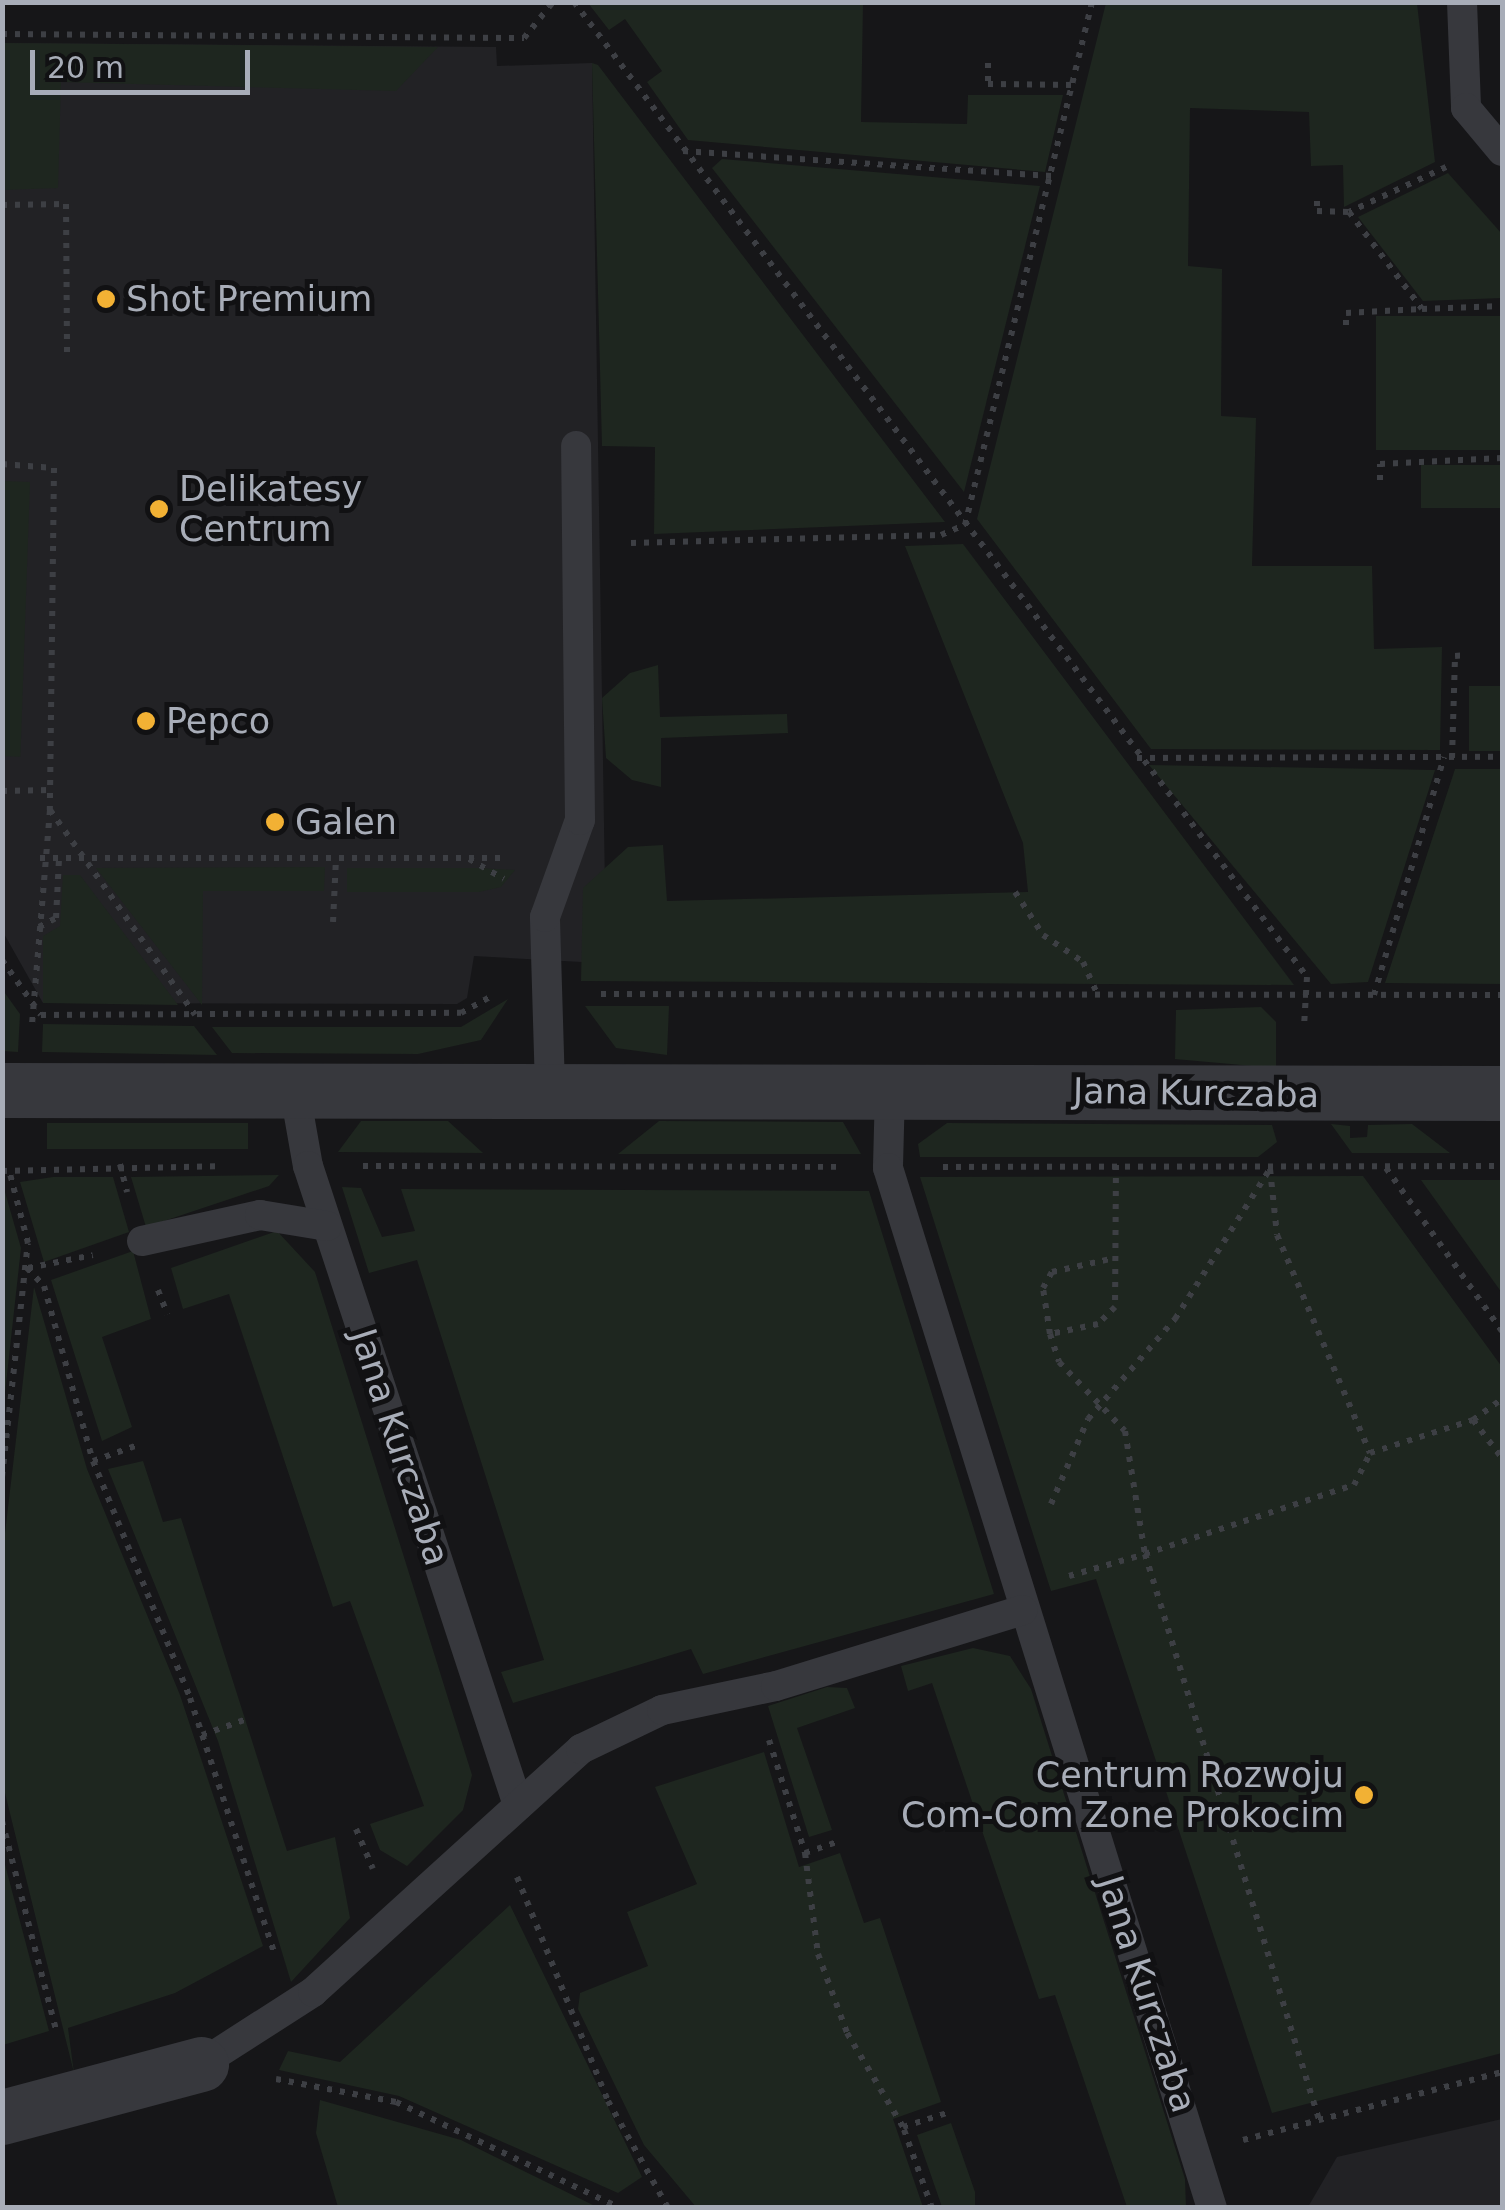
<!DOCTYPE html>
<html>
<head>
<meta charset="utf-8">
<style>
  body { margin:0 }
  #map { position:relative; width:1505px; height:2210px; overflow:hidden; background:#161618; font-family:"DejaVu Sans",sans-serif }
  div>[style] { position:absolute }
  .built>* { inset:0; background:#222225 }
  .green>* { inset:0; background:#1e261f; transform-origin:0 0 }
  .path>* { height:6px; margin-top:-3px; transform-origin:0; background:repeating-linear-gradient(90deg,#3d3f44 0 5px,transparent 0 13px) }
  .lane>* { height:30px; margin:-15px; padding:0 15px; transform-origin:15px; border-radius:15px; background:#37383d }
  .street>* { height:55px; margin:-27.5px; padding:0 27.5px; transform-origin:27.5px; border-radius:27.5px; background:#37383d }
  .dots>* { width:28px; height:28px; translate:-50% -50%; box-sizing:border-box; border:5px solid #111113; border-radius:50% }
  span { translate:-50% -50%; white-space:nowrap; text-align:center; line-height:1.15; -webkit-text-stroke:10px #111113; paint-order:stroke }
  .poi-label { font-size:35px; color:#a8adb8 }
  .left { translate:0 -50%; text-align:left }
  .right { translate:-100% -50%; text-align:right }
  .street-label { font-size:35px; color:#a8adb8 }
  .frame { position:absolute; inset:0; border:5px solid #a8adb8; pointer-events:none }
  .scale { position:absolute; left:30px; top:50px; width:220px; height:45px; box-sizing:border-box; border:5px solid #a8adb8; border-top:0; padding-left:12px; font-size:30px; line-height:35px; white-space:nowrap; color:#a8adb8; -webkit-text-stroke:8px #111113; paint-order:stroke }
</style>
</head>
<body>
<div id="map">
  <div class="built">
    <i style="clip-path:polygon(3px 43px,496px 47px,497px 66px,592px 63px,606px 952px,582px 962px,474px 956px,467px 998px,457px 1004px,43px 1003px,3px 932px)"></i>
    <i style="clip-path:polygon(1502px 2119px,1502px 2207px,1308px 2207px,1337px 2157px)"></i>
  </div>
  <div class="green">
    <i style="clip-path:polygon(588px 3px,863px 3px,861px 122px,967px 124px,968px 95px,1063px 95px,1045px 172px,688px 140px,647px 82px,662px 71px,625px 19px,609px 30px)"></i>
    <i style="clip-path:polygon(1106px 3px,1417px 3px,1435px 162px,1344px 207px,1343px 165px,1311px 166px,1309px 112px,1190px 108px,1188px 266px,1222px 269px,1221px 416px,1256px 418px,1252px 566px,1372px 566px,1374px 649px,1442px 647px,1440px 750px,1151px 749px,977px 519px)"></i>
    <i style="clip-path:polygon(2px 43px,3px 43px,438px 47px,396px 91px,61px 82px,58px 188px,3px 190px)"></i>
    <i style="clip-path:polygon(592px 63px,598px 65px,945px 522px,654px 534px,655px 447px,602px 446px)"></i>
    <i style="clip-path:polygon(722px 159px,1040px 186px,964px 492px,712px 168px)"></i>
    <i style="clip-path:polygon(1448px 173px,1502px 234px,1502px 298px,1423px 301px,1358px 217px)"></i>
    <i style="left:1502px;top:316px;width:134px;height:126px;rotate:90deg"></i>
    <i style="left:1502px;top:465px;width:43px;height:81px;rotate:90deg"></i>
    <i style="left:3px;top:481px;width:27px;height:275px;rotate:2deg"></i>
    <i style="clip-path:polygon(963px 544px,1294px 985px,581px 981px,583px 888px,628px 847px,663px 845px,667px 901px,1028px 892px,1023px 843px,905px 546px)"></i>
    <i style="clip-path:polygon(658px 665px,660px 717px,787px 714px,788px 733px,661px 738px,661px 787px,632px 780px,606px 758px,602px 698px,630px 673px)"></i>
    <i style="left:1502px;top:686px;width:65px;height:33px;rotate:90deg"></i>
    <i style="clip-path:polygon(1149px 765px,1435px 770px,1368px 982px,1331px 984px)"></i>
    <i style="clip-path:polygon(1455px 769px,1502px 769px,1502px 984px,1385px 983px)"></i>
    <i style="clip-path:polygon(325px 867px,324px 891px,203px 891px,202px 1005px,96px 868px)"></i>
    <i style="clip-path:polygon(347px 868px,478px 868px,515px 870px,501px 887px,479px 892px,347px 892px)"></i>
    <i style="clip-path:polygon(63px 875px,80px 875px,178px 1005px,43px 1003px,43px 936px,60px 926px)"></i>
    <i style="clip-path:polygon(2px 989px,20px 1014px,18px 1052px,3px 1051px)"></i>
    <i style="clip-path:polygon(508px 999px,481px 1040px,418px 1054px,232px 1053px,212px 1027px,461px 1027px)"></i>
    <i style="clip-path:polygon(585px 1006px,669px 1006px,667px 1055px,616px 1048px)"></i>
    <i style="clip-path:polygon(1261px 1007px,1276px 1022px,1276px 1068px,1175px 1059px,1176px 1010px)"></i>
    <i style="clip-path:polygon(43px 1024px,194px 1026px,217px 1055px,42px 1052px)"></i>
    <i style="clip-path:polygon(361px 1121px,448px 1121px,483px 1153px,338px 1152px)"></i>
    <i style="clip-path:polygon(659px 1121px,843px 1122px,861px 1154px,618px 1154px)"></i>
    <i style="left:47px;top:1123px;width:201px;height:26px"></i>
    <i style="clip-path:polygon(947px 1123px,1272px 1125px,1277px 1142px,1258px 1157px,920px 1157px,918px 1144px)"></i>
    <i style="clip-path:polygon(1331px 1124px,1350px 1126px,1350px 1138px,1367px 1137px,1368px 1125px,1412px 1124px,1450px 1153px,1352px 1153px)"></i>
    <i style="clip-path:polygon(279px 1175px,269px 1186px,146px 1227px,131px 1177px)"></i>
    <i style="clip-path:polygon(1363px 1176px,1502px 1367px,1502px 2053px,1272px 2113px,1096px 1579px,1051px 1591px,920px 1177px)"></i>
    <i style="clip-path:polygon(53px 1177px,113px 1177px,129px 1232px,44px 1262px,20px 1182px)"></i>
    <i style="clip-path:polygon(1421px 1180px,1502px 1180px,1502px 1293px)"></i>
    <i style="clip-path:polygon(3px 1185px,21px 1248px,3px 1411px,2px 1185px)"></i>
    <i style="clip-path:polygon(342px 1187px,361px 1188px,382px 1237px,415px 1231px,401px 1189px,869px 1191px,994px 1594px,703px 1674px,691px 1649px,513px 1703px,501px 1672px,544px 1660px,417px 1260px,369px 1273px)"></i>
    <i style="clip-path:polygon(277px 1231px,315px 1272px,472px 1775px,463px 1810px,407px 1866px,380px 1850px,370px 1824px,424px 1806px,350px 1601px,333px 1607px,229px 1294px,183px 1309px,171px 1268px)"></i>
    <i style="clip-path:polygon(133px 1251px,151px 1319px,102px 1337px,132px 1427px,102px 1441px,51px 1280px)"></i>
    <i style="clip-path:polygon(34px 1287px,87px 1469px,180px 1695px,263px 1946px,175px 1993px,68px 2028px,74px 2073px,3px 1785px,3px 1550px)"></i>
    <i style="clip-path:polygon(143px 1461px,163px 1522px,181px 1518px,287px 1851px,335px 1837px,350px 1918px,291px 1982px,218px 1741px,108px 1469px)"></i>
    <i style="clip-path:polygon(973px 1648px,1010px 1656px,1031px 1689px,1185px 2179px,1186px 2207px,1127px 2207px,1055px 1995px,1039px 1999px,932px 1683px,908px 1691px,901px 1666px)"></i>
    <i style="clip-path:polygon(827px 1687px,847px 1688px,855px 1708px,797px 1728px,832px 1830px,809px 1837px,768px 1706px)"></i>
    <i style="clip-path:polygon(764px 1752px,799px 1867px,840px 1853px,864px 1923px,880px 1918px,941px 2102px,893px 2119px,923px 2207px,696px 2207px,644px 2145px,578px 2009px,580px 1993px,648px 1966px,627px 1912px,697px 1884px,655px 1787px)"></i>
    <i style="clip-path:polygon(3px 1857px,49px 2031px,3px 2045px,2px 2045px)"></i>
    <i style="clip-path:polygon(510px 1905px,642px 2177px,618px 2193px,399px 2096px,279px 2070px,288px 2051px,340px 2062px)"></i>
    <i style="clip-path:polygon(320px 2100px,461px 2140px,597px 2207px,338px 2207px,316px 2133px)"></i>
    <i style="clip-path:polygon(951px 2123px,975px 2192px,975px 2207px,942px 2207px,917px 2135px)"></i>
  </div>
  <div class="path">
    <i style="left:574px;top:2px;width:1220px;rotate:53.06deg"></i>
    <i style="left:1307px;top:977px;width:49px;rotate:93.5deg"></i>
    <i style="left:2px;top:34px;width:522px;rotate:0.44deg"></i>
    <i style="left:524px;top:38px;width:46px;rotate:-51.1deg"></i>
    <i style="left:988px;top:63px;width:21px;rotate:90deg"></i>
    <i style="left:988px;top:84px;width:85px;rotate:0.7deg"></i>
    <i style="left:683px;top:151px;width:369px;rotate:3.9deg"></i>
    <i style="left:1446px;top:167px;width:107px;rotate:155.1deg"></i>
    <i style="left:1349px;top:212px;width:121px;rotate:53deg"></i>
    <i style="left:1422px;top:309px;width:80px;rotate:-2.1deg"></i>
    <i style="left:1317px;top:201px;width:10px;rotate:90deg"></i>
    <i style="left:1317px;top:211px;width:32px;rotate:2deg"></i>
    <i style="left:2px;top:205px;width:64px;rotate:-0.9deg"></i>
    <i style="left:66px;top:204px;width:153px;rotate:89.6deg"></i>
    <i style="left:1346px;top:325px;width:12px;rotate:-90deg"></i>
    <i style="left:1346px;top:313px;width:75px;rotate:-3.1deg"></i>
    <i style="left:2px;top:464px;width:52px;rotate:4.4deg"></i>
    <i style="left:54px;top:468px;width:342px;rotate:90.7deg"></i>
    <i style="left:50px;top:810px;width:216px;rotate:94.8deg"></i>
    <i style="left:1380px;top:480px;width:16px;rotate:-90deg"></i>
    <i style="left:1380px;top:464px;width:122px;rotate:-2.8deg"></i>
    <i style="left:631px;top:543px;width:310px;rotate:-1.5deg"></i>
    <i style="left:941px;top:535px;width:26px;rotate:-23deg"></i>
    <i style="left:965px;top:525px;width:538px;rotate:-76.35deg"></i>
    <i style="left:1137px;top:758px;width:365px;rotate:-0.2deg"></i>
    <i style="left:1452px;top:758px;width:102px;rotate:-88.3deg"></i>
    <i style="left:1455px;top:656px;width:11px;rotate:-5deg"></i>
    <i style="left:2px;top:791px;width:48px;rotate:-1.2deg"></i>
    <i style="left:50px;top:810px;width:251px;rotate:54.7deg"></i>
    <i style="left:40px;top:858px;width:464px"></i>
    <i style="left:469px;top:859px;width:40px;rotate:29.7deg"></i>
    <i style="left:1015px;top:892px;width:51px;rotate:56.9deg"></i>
    <i style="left:1043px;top:935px;width:48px;rotate:34deg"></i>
    <i style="left:1083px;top:962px;width:36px;rotate:66deg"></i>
    <i style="left:333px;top:922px;width:64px;rotate:-87.3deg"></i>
    <i style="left:39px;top:927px;width:19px;rotate:-28deg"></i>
    <i style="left:56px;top:918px;width:60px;rotate:-87.1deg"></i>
    <i style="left:2px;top:960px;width:67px;rotate:54.7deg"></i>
    <i style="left:41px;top:1015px;width:420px;rotate:-0.3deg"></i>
    <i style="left:461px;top:1013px;width:37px;rotate:-29deg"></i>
    <i style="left:601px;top:994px;width:901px;rotate:0.06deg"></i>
    <i style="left:1374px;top:995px;width:248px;rotate:-73.6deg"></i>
    <i style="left:120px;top:1164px;width:29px;rotate:76deg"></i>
    <i style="left:1116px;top:1165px;width:142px;rotate:90.4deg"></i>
    <i style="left:1115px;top:1307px;width:24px;rotate:135deg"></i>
    <i style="left:1098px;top:1324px;width:49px;rotate:168.2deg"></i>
    <i style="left:1050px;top:1334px;width:29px;rotate:72deg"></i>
    <i style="left:1059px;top:1362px;width:95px;rotate:46.3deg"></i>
    <i style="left:1125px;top:1431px;width:125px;rotate:80.8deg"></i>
    <i style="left:1145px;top:1554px;width:220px;rotate:-18.3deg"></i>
    <i style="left:1354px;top:1485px;width:36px;rotate:-63deg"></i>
    <i style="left:363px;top:1166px;width:473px;rotate:0.1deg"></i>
    <i style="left:943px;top:1167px;width:559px;rotate:-0.1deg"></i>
    <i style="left:1386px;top:1168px;width:200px;rotate:54.6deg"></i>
    <i style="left:1270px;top:1169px;width:66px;rotate:83.9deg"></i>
    <i style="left:1277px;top:1235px;width:237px;rotate:66.9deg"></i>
    <i style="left:1370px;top:1453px;width:108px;rotate:-17.8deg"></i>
    <i style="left:1473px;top:1420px;width:36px;rotate:-36deg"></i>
    <i style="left:2px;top:1171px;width:214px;rotate:-1.3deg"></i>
    <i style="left:27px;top:1268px;width:25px;rotate:47deg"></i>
    <i style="left:44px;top:1286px;width:182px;rotate:74.4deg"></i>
    <i style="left:93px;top:1461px;width:256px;rotate:67.7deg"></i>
    <i style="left:190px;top:1698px;width:271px;rotate:71.7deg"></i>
    <i style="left:28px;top:1268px;width:66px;rotate:-11.3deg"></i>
    <i style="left:158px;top:1290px;width:26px;rotate:69deg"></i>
    <i style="left:1050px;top:1334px;width:47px;rotate:-98.7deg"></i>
    <i style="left:1043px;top:1288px;width:18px;rotate:-61deg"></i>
    <i style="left:1052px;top:1272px;width:65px;rotate:-12.5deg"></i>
    <i style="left:1473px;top:1420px;width:48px;rotate:52.7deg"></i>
    <i style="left:93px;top:1461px;width:48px;rotate:-19.6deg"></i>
    <i style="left:2px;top:1477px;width:235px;rotate:-83.7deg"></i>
    <i style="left:28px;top:1243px;width:75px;rotate:-104.6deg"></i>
    <i style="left:1051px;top:1504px;width:93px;rotate:-66.5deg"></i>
    <i style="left:1088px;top:1419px;width:133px;rotate:-49deg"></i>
    <i style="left:1175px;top:1319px;width:178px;rotate:-57.7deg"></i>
    <i style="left:1069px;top:1576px;width:79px;rotate:-16.1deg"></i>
    <i style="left:1145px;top:1554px;width:595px;rotate:72.9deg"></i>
    <i style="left:202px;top:1735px;width:48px;rotate:-19.6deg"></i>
    <i style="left:769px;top:1740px;width:119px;rotate:72.3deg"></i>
    <i style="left:805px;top:1853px;width:36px;rotate:-19deg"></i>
    <i style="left:2px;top:1821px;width:219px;rotate:75.5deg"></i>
    <i style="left:356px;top:1829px;width:43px;rotate:67deg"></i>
    <i style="left:805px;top:1853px;width:102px;rotate:82.7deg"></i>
    <i style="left:818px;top:1954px;width:84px;rotate:69.8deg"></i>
    <i style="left:847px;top:2033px;width:109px;rotate:59.2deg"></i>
    <i style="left:517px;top:1877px;width:242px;rotate:67.9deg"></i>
    <i style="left:608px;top:2101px;width:123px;rotate:60.7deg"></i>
    <i style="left:276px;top:2079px;width:122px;rotate:10.9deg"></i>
    <i style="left:396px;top:2102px;width:248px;rotate:25.3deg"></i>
    <i style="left:1243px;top:2140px;width:268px;rotate:-14.7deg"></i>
    <i style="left:932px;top:2208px;width:86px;rotate:-109.7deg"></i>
    <i style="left:903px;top:2127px;width:46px;rotate:-17.7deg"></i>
  </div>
  <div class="lane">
    <i style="left:1462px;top:2px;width:106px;rotate:87.8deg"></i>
    <i style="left:1466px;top:108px;width:56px;rotate:50.1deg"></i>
    <i style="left:294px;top:1087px;width:80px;rotate:80deg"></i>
    <i style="left:308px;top:1166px;width:673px;rotate:71.81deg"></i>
    <i style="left:550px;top:1088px;width:171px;rotate:-91.7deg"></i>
    <i style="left:545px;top:917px;width:103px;rotate:-70.2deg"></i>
    <i style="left:580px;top:820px;width:374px;rotate:-90.6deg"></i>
    <i style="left:890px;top:1090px;width:78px;rotate:91.5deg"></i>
    <i style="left:888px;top:1168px;width:1089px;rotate:72.7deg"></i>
    <i style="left:142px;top:1241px;width:121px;rotate:-12.4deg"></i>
    <i style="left:260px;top:1215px;width:68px;rotate:9.3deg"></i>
    <i style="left:201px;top:2064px;width:133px;rotate:-32.7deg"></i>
    <i style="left:313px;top:1992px;width:362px;rotate:-42.2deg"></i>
    <i style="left:581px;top:1749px;width:90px;rotate:-25.7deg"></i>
    <i style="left:662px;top:1710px;width:116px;rotate:-11.9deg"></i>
    <i style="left:776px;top:1686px;width:258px;rotate:-17.1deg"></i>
  </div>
  <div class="street">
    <i style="left:2px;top:1090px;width:1500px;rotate:0.11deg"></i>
    <i style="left:2px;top:2117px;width:206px;rotate:-14.9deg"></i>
  </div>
  <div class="dots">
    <i style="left:106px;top:299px;background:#f2b134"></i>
    <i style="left:159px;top:509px;background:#f2b134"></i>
    <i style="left:146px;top:721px;background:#f2b134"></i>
    <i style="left:275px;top:822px;background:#f2b134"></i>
    <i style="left:1364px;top:1795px;background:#f2b134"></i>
  </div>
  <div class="poi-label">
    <span class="left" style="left:126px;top:299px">Shot Premium</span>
    <span class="left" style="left:179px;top:509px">Delikatesy<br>Centrum</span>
    <span class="left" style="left:166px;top:721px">Pepco</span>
    <span class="left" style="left:295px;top:822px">Galen</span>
    <span class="right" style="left:1344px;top:1795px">Centrum Rozwoju<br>Com-Com Zone Prokocim</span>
  </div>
  <div class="street-label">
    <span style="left:1196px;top:1093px;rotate:1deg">Jana Kurczaba</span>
    <span style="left:400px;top:1447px;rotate:72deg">Jana Kurczaba</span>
    <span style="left:1147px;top:1994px;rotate:72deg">Jana Kurczaba</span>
  </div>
  <div class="frame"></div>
  <div class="scale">20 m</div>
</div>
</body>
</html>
